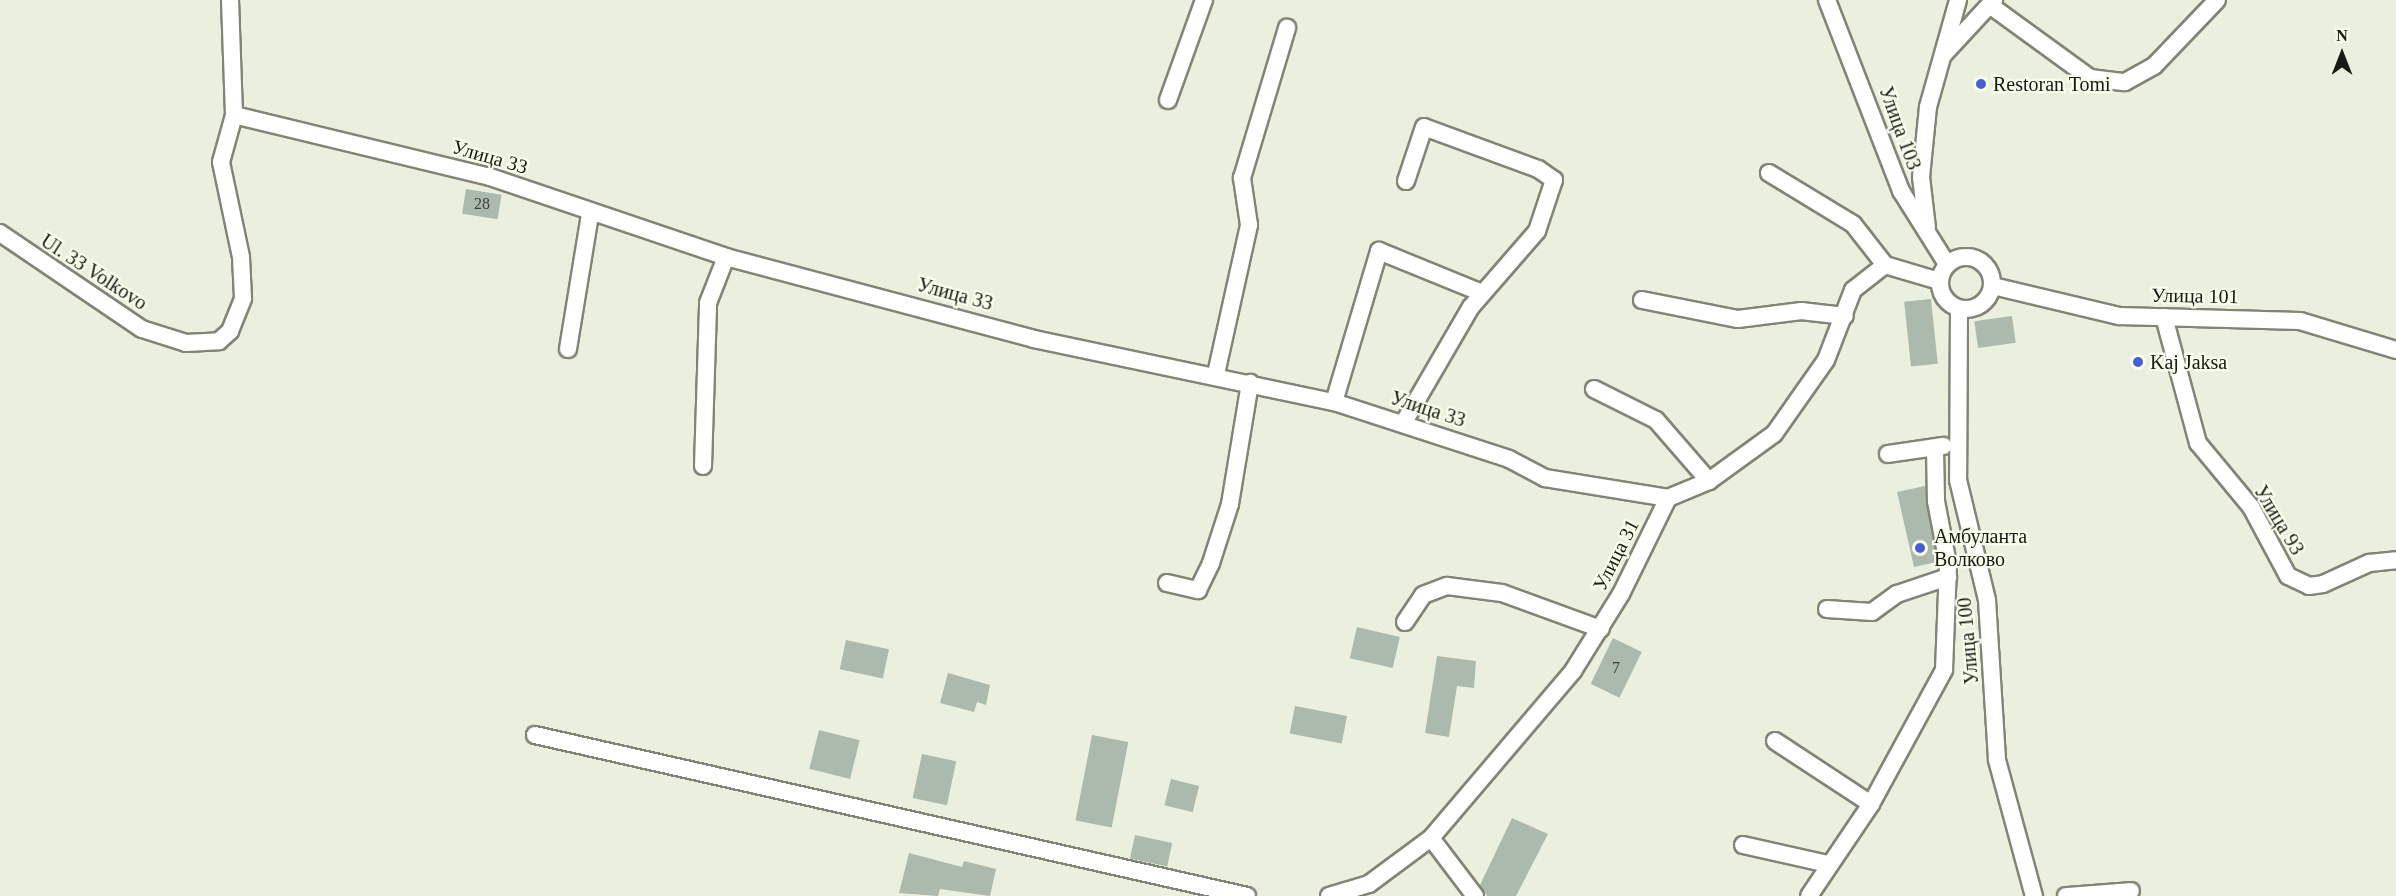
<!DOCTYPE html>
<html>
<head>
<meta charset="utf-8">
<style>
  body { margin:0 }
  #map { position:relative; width:2396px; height:896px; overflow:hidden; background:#ebf0de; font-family:"Times New Roman",serif }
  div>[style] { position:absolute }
  .building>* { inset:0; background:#acbaae; transform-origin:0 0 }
  .roads { filter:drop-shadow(2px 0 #818576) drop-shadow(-2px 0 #818576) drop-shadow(0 2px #818576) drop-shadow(0 -2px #818576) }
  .street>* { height:16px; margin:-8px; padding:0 8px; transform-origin:8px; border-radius:8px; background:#fff }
  .street>.ring { margin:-8px; padding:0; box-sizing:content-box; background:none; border:16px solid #fff; border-radius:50% }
  .dots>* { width:16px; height:16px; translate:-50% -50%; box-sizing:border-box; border:3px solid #f8fdec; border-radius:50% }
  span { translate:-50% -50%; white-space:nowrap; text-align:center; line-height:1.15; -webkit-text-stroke:4.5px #f8fdec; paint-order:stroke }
  .number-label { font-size:16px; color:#3c413a }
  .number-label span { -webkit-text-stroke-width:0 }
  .poi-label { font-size:20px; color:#171913 }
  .left { translate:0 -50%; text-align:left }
  .street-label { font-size:20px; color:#171913 }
  .north { position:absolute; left:2312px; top:24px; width:60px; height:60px; -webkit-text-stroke:4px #f8fdec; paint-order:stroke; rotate:0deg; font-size:16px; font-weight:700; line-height:24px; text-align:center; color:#171913 }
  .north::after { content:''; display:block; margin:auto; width:21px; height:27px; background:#171913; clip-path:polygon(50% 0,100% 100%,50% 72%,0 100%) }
</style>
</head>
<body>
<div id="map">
  <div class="building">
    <i style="left:466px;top:189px;width:36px;height:25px;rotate:9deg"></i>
    <i style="left:1931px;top:299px;width:65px;height:27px;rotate:84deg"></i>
    <i style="left:2012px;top:316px;width:27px;height:38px;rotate:82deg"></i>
    <i style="clip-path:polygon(1925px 486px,1937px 562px,1914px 567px,1897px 492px)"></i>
    <i style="left:1357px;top:627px;width:44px;height:32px;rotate:13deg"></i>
    <i style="left:1613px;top:638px;width:32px;height:51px;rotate:26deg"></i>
    <i style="left:846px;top:640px;width:44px;height:30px;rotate:12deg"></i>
    <i style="clip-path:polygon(1437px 656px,1476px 661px,1474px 688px,1457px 686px,1449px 737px,1425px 733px)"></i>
    <i style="clip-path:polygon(948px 673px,990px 685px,986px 705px,977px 702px,974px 712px,940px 703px)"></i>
    <i style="left:1295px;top:706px;width:53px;height:28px;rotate:11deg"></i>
    <i style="left:819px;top:730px;width:42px;height:40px;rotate:14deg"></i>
    <i style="left:1092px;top:735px;width:37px;height:87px;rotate:11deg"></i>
    <i style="left:922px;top:754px;width:35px;height:45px;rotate:12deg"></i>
    <i style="left:1171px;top:779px;width:29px;height:27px;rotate:14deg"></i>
    <i style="clip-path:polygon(1512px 818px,1548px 834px,1516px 896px,1487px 896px,1480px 885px)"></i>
    <i style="left:1135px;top:835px;width:38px;height:24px;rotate:12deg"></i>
    <i style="clip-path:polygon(909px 853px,962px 867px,964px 861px,996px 869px,990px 896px,940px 889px,938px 896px,899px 893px)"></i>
  </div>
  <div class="roads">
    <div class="street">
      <i style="left:230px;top:0;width:115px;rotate:88deg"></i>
      <i style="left:1827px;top:0;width:205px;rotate:68.8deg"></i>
      <i style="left:1901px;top:191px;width:86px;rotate:57.8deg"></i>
      <i style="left:1991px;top:6px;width:122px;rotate:36deg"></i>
      <i style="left:2090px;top:78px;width:35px;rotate:7deg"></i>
      <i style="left:2125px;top:82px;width:33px;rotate:-29deg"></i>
      <i style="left:2154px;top:66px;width:91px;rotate:-46.3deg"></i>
      <i style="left:1944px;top:54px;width:74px;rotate:-47.2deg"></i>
      <i style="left:1168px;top:100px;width:106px;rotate:-70.2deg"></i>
      <i style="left:234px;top:115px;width:263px;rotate:13.6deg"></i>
      <i style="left:490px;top:177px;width:249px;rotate:18.7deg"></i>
      <i style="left:726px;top:257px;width:319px;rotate:14.9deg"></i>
      <i style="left:1034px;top:339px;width:307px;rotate:11.9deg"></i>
      <i style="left:1334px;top:402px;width:184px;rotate:18deg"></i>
      <i style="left:1509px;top:459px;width:41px;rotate:27.8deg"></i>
      <i style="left:1545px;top:478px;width:125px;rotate:9.2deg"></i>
      <i style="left:1769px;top:173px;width:98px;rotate:31.3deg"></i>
      <i style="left:1853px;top:224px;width:52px;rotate:52deg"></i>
      <i style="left:1927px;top:228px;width:51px;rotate:-96.7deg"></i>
      <i style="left:1921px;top:177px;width:70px;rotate:-84.3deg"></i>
      <i style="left:1928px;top:107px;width:111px;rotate:-74.3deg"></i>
      <i style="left:0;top:233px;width:171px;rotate:34.1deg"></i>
      <i style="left:142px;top:329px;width:46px;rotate:17.7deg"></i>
      <i style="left:186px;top:343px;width:33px;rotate:-3deg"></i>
      <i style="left:219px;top:341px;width:15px;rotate:-42deg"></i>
      <i style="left:230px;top:331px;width:35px;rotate:-68deg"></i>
      <i style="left:243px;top:298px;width:41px;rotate:-92.8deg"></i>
      <i style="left:241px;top:257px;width:97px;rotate:-101.9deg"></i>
      <i style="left:221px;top:162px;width:49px;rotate:-74.5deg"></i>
      <i class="ring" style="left:1940px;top:257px;width:36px;height:36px"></i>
      <i style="left:1993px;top:286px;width:130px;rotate:13.4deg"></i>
      <i style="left:2119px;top:316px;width:181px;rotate:1.6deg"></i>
      <i style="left:2300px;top:321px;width:100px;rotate:16.8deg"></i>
      <i style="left:1642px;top:300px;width:98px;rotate:11.2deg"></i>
      <i style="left:1738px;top:319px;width:64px;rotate:-7.2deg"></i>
      <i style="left:1801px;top:311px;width:44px;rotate:6.5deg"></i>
      <i style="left:1959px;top:309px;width:171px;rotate:90.3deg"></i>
      <i style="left:1958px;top:480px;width:123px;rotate:76.4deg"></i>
      <i style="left:1987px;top:600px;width:160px;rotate:86.4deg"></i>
      <i style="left:1997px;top:760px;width:141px;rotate:74.8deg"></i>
      <i style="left:2164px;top:317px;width:131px;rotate:74.9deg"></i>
      <i style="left:2198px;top:443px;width:83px;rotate:50.4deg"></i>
      <i style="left:2251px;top:507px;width:78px;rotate:61.8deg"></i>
      <i style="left:2288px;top:576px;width:23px;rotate:25deg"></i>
      <i style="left:2309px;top:586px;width:14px;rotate:-8deg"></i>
      <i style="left:2323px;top:584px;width:51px;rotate:-24.5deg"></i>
      <i style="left:2369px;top:563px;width:27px;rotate:-6deg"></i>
      <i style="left:568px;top:349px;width:137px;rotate:-80.7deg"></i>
      <i style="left:1216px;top:374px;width:153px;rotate:-77.5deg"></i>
      <i style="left:1249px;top:225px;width:48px;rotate:-98.5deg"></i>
      <i style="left:1242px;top:178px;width:157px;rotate:-73.3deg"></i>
      <i style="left:1594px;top:389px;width:69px;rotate:26.6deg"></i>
      <i style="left:1656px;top:420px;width:81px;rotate:49deg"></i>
      <i style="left:1334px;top:402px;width:158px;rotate:-73.4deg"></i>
      <i style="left:1379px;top:251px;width:111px;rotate:22.2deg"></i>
      <i style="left:1404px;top:422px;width:133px;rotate:-59.8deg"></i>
      <i style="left:1471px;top:307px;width:101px;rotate:-49deg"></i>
      <i style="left:1537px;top:231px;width:54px;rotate:-71.6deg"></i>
      <i style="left:1554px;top:180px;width:19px;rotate:-145deg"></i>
      <i style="left:1538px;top:169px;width:121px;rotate:-159.8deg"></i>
      <i style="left:1424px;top:127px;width:57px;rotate:108.4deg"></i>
      <i style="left:1888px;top:454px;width:56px;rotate:-8.3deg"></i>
      <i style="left:703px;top:466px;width:163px;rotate:-88.2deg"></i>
      <i style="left:708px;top:303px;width:49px;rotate:-68.6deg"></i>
      <i style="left:1167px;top:583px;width:32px;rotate:13deg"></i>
      <i style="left:1198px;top:590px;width:30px;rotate:-64deg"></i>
      <i style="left:1211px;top:563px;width:62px;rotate:-72.1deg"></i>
      <i style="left:1230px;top:504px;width:123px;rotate:-80.6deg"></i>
      <i style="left:1827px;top:609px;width:45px;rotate:3.8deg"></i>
      <i style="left:1872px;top:612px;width:31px;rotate:-36deg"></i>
      <i style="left:1897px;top:594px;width:54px;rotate:-18.4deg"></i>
      <i style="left:1405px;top:622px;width:32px;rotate:-56deg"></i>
      <i style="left:1423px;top:595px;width:26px;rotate:-21deg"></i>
      <i style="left:1447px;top:586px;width:55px;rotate:7.3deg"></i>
      <i style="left:1502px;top:593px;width:105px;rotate:20deg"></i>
      <i style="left:535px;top:735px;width:730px;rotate:12.74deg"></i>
      <i style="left:1775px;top:741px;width:115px;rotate:33.3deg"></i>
      <i style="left:1431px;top:838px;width:73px;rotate:52.8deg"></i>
      <i style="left:1743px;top:845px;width:87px;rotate:12.6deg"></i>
      <i style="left:1329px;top:896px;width:42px;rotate:-16.7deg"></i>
      <i style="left:1369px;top:884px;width:77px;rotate:-36.6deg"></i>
      <i style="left:1431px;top:838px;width:219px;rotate:-49.6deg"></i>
      <i style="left:1573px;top:671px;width:91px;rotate:-58.1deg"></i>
      <i style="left:1621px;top:594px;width:107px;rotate:-63.9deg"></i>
      <i style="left:1668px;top:498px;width:44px;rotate:-22.5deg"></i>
      <i style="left:1709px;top:481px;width:80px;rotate:-35.9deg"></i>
      <i style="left:1774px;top:434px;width:90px;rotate:-54.9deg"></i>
      <i style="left:1826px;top:360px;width:75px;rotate:-68.9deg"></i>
      <i style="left:1853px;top:290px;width:41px;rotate:-38deg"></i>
      <i style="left:1885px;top:265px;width:56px;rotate:16.5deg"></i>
      <i style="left:1809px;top:896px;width:111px;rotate:-56deg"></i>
      <i style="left:1871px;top:804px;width:153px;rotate:-61.4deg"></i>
      <i style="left:1944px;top:670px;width:106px;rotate:-87.8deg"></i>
      <i style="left:1948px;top:564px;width:64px;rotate:-100.8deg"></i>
      <i style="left:1936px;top:501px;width:53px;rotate:-91.1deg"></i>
      <i style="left:2066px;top:896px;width:65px;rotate:-4.4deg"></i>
    </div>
  </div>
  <div class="dots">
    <i style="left:1981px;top:84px;background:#475ed2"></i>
    <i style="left:2138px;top:362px;background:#475ed2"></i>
    <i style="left:1920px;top:548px;background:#475ed2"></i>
  </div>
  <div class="number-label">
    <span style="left:482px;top:204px">28</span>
    <span style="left:1616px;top:668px">7</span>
  </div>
  <div class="poi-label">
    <span class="left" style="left:1993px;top:84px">Restoran Tomi</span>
    <span class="left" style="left:2150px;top:362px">Kaj Jaksa</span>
    <span class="left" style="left:1934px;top:548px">Амбуланта<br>Волково</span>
  </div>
  <div class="street-label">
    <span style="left:1900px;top:128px;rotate:70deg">Улица 103</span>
    <span style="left:490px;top:157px;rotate:16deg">Улица 33</span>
    <span style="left:94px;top:272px;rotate:33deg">Ul. 33 Volkovo</span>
    <span style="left:955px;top:294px;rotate:15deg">Улица 33</span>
    <span style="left:2195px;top:296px;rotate:1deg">Улица 101</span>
    <span style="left:1428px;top:409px;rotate:18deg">Улица 33</span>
    <span style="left:2279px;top:520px;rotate:59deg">Улица 93</span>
    <span style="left:1616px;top:555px;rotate:-63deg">Улица 31</span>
    <span style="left:1968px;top:641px;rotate:-95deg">Улица 100</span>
  </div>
  <div class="north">N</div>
</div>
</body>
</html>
